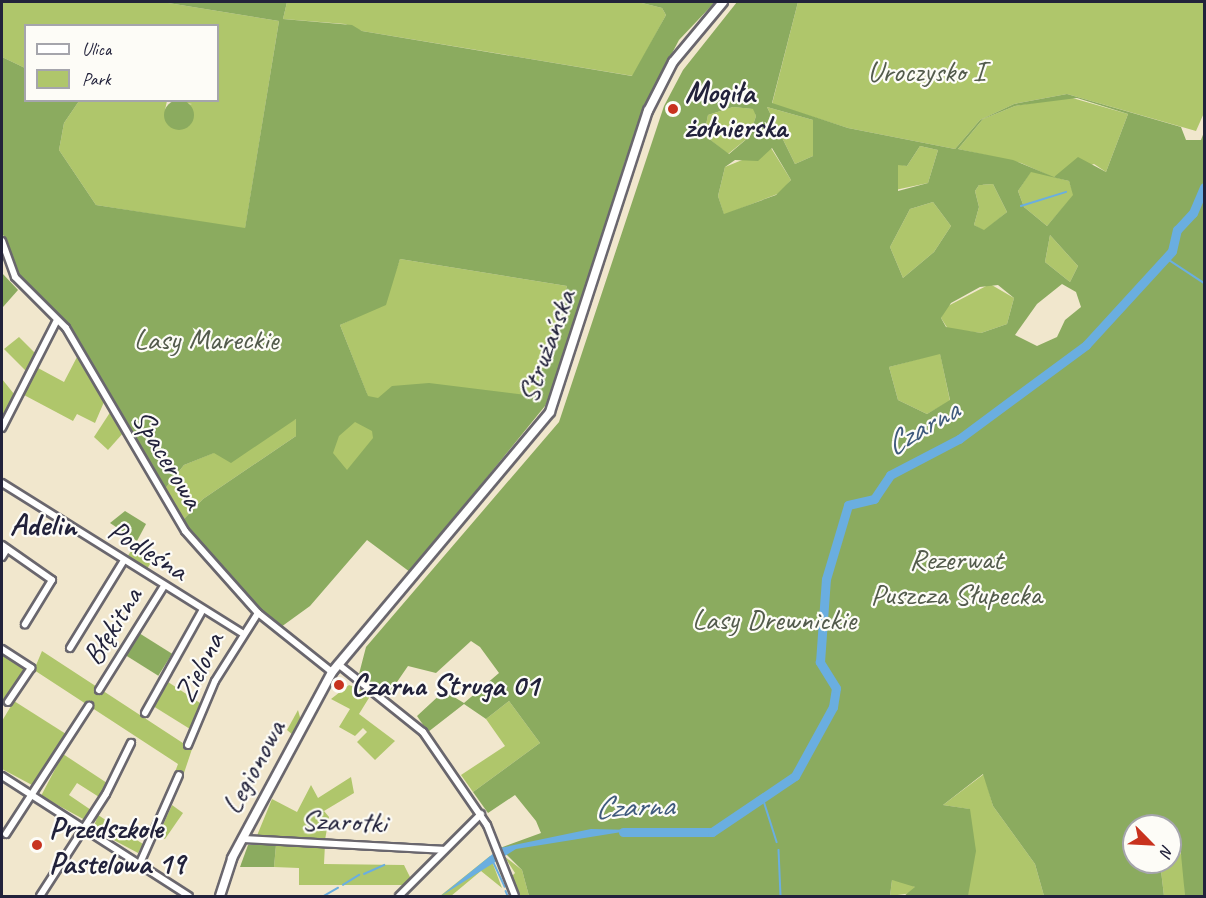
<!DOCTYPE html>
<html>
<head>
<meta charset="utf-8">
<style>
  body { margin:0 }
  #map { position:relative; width:1206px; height:898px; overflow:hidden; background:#f1e7cd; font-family:Caveat,sans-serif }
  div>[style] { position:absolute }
  .green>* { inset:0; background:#afc66b; transform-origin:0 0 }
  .forest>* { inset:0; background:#8bab5f; transform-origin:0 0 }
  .round { border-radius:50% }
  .water>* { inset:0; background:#6aaee0 }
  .stream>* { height:1.5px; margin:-0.75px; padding:0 0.75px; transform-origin:0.75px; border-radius:0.75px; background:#6aaee0 }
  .river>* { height:9px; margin:-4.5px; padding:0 4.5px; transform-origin:4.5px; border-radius:4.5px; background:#6aaee0 }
  .roads { filter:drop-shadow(2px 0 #6a676e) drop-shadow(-2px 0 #6a676e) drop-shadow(0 2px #6a676e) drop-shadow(0 -2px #6a676e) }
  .minor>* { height:6px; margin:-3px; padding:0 3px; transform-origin:3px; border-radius:3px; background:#fff }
  .major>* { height:8px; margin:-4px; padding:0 4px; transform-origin:4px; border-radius:4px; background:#fff }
  .dots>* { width:16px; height:16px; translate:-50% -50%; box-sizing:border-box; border:3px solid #fdfcf7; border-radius:50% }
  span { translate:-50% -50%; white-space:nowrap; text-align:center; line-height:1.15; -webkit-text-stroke:4.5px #fdfcf7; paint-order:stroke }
  .park-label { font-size:30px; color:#535b4c }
  .poi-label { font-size:30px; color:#22223b; font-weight:700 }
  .left { translate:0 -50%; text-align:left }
  .street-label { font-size:30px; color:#22223b }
  .water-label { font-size:32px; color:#3f5a7d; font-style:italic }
  .neighbourhood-label { font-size:32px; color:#22223b; font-weight:700 }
  .frame { position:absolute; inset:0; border:3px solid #22223b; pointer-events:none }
  .legend { position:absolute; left:24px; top:24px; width:195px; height:78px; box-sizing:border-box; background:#fdfcf7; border:2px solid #a5a5ac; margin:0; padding:8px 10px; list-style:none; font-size:18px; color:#22223b }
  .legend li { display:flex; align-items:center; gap:12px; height:30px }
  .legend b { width:30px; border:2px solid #a5a5ac }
  .north { position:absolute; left:1122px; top:814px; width:60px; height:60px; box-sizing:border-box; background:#fdfcf7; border:2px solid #a5a5ac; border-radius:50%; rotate:114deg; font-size:16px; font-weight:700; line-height:24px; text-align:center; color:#22223b }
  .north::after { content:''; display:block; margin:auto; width:21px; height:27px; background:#c8321e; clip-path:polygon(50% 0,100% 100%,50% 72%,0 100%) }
</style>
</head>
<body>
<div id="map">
  <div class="green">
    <i style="clip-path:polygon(2px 2px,162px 2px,279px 21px,245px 229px,96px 205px,59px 150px,64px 123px,79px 101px,167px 101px,165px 110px,192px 104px,172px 101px,218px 100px,218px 26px,26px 26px,25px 68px,2px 57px)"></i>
    <i style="clip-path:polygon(287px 2px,638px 2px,662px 8px,666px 15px,633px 76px,362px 31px,345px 24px,283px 19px)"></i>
    <i style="clip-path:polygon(798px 2px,1204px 2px,1204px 113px,1196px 131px,1067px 94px,1014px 104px,980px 120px,955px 149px,848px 128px,772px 104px)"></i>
    <i style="clip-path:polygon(1069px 97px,1128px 114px,1106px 172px,1094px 164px,1054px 177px,1069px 181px,1074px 195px,1047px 226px,1024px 207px,1018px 191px,1031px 171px,1048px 175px,1021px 163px,958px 149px,983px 119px,1015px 106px)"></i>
    <i style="clip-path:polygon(733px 107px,754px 109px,756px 116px,749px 137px,728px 154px,704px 135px,708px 115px)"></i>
    <i style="clip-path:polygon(767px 107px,813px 120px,813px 156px,795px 164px)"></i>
    <i style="clip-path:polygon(920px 146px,938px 150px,928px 183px,895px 190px,898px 164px,907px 166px)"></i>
    <i style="clip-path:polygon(771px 148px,791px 180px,780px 193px,724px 215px,718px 196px,725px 167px)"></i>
    <i style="clip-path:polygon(993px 184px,1007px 212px,984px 231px,974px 225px,979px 207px,975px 191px,979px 185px)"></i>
    <i style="clip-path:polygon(933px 202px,951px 226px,934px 252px,903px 278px,890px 247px,910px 209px)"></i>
    <i style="clip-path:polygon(1050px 235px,1078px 266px,1070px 282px,1045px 262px)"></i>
    <i style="clip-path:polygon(400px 259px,567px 286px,535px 396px,456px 501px,327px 467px,333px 443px,367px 394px,340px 325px,376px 308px,387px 295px)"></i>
    <i style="clip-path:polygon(990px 284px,1014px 298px,1007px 324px,981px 333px,948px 329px,941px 318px,946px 307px)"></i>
    <i style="clip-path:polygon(19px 337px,35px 353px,26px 371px,4px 349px)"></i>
    <i style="clip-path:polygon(940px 353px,950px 401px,927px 414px,898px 400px,889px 367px)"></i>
    <i style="clip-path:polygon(77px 357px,104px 402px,95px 423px,77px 414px,73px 421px,24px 395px,38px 368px,64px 382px)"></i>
    <i style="clip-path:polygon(2px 379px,14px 394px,2px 418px)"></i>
    <i style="clip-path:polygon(111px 411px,124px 432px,108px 450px,94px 437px)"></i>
    <i style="clip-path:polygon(296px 419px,296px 436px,203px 499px,183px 520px,164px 490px,184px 465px)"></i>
    <i style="left:137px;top:541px;width:23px;height:22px;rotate:31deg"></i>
    <i style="clip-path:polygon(2px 651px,24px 669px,2px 705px)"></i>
    <i style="clip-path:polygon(42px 651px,192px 749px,183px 776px,175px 772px,178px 764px,34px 670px)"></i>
    <i style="clip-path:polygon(165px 680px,200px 703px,190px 729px,153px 706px)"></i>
    <i style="clip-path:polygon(349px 685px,372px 693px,359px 714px,395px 741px,375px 760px,357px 742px,367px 732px,363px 728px,355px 736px,339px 727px,350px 709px,331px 699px)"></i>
    <i style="clip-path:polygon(14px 701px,66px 734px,32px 785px,2px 769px,2px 721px)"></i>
    <i style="clip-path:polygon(509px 701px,540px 743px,473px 792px,461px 775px,505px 746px,486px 719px)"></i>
    <i style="clip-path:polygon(298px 710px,301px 721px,293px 735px,287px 730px)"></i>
    <i style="clip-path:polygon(63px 754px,107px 783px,99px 797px,77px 783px,69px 795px,91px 810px,85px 820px,41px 796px)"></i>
    <i style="clip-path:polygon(984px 774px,993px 806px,1035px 864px,1044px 896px,968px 896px,969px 809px,943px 805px)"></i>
    <i style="clip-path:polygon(351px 777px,354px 793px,324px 811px,329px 817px,325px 840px,256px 838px,272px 799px,297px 812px,311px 785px,318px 798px)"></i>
    <i style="clip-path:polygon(172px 805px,183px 813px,165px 839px,158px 836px)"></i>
    <i style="clip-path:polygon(98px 815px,143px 844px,138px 853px,93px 829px)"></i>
    <i style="clip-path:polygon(1173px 838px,1184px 861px,1185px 896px,1164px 896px,1160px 862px,1170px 862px)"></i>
    <i style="clip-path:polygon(325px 844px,324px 864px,404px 865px,411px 879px,405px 885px,299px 885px,299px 868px,274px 867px,276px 845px)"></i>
    <i style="clip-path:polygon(490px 856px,502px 888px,481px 871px,451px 896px,440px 896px)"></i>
    <i style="clip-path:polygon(504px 856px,522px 870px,529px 896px,518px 896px,511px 877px,515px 873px)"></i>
    <i style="clip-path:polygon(892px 880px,906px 881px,916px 888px,913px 893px,890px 896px)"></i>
  </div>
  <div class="forest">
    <i style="clip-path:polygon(evenodd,162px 2px,287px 2px,283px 19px,352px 25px,362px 31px,632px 76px,666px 15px,662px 8px,638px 2px,715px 2px,679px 40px,658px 80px,625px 161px,562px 371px,545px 406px,410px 572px,367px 540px,310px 606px,281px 627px,245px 598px,183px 520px,203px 499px,296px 436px,296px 419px,231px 463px,214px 453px,184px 465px,164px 490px,67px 323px,20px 280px,2px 232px,2px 57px,25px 68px,26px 100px,79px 101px,64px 123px,59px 150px,96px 205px,245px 228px,279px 21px,162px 2px,400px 259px,567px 286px,534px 396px,429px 383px,392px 386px,378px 398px,368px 396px,340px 325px,386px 305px,400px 259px,162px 2px,355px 422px,372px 431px,373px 438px,347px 470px,333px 453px,339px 436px,355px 422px)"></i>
    <i style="clip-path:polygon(evenodd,737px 2px,798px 2px,772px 103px,848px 128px,955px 149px,980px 120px,1014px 104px,1067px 94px,1181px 127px,1186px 140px,1201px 140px,1204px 132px,1204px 896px,1185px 896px,1180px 844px,1170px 840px,1170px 826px,1134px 826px,1134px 862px,1160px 862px,1164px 896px,1044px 896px,1035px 864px,993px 806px,983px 774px,943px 805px,970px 809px,976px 851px,968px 896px,904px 896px,915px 887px,892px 880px,890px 896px,529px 896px,522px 870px,500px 848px,541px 833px,536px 821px,515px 795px,488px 813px,473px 792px,540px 743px,509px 701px,486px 719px,464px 704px,428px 732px,417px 716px,444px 691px,464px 703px,499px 673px,480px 647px,471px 641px,436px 673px,408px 666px,388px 695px,359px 674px,366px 647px,559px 422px,664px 106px,683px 70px,737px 2px,1077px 98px,1128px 114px,1106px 172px,1078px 157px,1054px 177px,1013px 160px,958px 149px,983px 119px,1015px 106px,1077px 98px,737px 2px,733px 107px,753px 109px,756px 116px,749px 137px,729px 154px,704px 135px,708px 115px,733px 107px,737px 2px,767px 107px,813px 120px,813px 156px,795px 164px,767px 107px,737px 2px,920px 146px,938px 150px,928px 183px,898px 191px,898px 165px,907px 166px,920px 146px,737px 2px,772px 148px,791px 180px,776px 195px,724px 214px,718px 196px,725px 167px,735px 160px,758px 161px,772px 148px,737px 2px,1031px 172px,1069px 181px,1073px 195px,1047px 226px,1024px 207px,1018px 191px,1031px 172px,737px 2px,993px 184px,1007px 212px,984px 230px,974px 225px,979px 207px,975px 191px,979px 185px,993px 184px,737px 2px,933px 202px,951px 226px,934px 252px,903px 278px,890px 247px,910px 209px,933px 202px,737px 2px,1050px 235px,1078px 266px,1070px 282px,1045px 262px,1050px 235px,737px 2px,1062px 284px,1076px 292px,1081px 307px,1065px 320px,1057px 337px,1037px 346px,1015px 335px,1037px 304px,1062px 284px,737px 2px,998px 285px,1014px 298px,1007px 324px,981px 333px,946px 327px,941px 318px,951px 303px,980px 287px,998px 285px,737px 2px,940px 354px,950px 400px,927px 414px,898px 400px,889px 367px,940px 354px)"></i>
    <i class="round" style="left:164px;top:100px;width:30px;height:30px"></i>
    <i style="clip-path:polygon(2px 273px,18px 290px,3px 307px,2px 305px)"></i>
    <i style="clip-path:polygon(125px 511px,146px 524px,137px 541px,110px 523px)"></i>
    <i style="left:139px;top:633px;width:39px;height:26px;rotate:32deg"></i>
    <i style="clip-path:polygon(248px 845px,276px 845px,274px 867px,240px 867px)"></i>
  </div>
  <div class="water">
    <i style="clip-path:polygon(591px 829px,634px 830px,516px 849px,441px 896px,500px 848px)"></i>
  </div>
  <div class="stream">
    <i style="left:1021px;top:206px;width:47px;rotate:-17.3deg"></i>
    <i style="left:1166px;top:258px;width:45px;rotate:33.3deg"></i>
    <i style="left:764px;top:801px;width:43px;rotate:72.4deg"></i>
    <i style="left:779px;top:850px;width:46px;rotate:87.5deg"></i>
    <i style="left:494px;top:863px;width:26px;rotate:65deg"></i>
    <i style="left:364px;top:874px;width:22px;rotate:-24deg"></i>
    <i style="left:343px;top:885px;width:19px;rotate:-32deg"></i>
    <i style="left:506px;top:891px;width:5px;rotate:68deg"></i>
    <i style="left:324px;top:896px;width:16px;rotate:-30deg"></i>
  </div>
  <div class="river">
    <i style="left:623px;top:832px;width:89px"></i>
    <i style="left:712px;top:832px;width:100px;rotate:-34deg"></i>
    <i style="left:795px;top:776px;width:79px;rotate:-61.2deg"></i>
    <i style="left:833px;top:707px;width:19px;rotate:-81deg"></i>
    <i style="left:836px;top:688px;width:31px;rotate:-122deg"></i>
    <i style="left:820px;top:662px;width:83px;rotate:-85.9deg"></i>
    <i style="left:826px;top:579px;width:77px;rotate:-73.4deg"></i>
    <i style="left:848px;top:505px;width:27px;rotate:-13deg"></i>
    <i style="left:874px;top:499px;width:29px;rotate:-56deg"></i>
    <i style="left:890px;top:475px;width:78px;rotate:-27.6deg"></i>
    <i style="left:959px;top:439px;width:158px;rotate:-36.5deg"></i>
    <i style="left:1086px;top:345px;width:127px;rotate:-47.5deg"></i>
    <i style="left:1172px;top:251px;width:22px;rotate:-77deg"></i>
    <i style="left:1177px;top:230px;width:23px;rotate:-47deg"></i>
    <i style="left:1193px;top:213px;width:28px;rotate:-67deg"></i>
  </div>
  <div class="roads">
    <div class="minor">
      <i style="left:2px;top:241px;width:38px;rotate:70deg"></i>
      <i style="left:15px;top:277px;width:72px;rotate:45deg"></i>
      <i style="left:66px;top:328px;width:235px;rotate:59.6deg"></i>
      <i style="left:185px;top:531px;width:110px;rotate:48.3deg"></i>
      <i style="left:258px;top:613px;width:95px;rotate:38.6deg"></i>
      <i style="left:2px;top:428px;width:121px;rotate:-63deg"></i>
      <i style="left:2px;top:483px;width:283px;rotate:32deg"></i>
      <i style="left:2px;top:545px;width:61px;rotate:35deg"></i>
      <i style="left:52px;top:580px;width:52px;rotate:121.5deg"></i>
      <i style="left:2px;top:557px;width:9px;rotate:-58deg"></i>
      <i style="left:70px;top:648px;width:101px;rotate:-58.4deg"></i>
      <i style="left:2px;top:649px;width:35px;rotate:33deg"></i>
      <i style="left:31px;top:668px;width:41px;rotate:124.1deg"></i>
      <i style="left:338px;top:664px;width:109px;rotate:38.7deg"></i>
      <i style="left:423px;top:732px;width:113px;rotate:55.5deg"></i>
      <i style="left:487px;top:825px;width:76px;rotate:68.5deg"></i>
      <i style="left:99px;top:690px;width:123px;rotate:-58deg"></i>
      <i style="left:145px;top:713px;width:117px;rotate:-60.8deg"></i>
      <i style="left:188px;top:745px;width:69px;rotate:-67.1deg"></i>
      <i style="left:215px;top:681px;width:80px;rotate:-57.7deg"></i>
      <i style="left:2px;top:776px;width:222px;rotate:32.7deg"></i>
      <i style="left:6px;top:834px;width:153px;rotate:-57deg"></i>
      <i style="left:242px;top:839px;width:202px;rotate:3.1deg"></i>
      <i style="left:140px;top:863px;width:96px;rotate:-66.1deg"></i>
      <i style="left:40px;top:896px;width:121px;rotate:-57.1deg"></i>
      <i style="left:106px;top:794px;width:57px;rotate:-63.9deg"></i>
      <i style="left:399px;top:896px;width:116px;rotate:-45deg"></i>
    </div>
    <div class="major">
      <i style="left:220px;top:896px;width:40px;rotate:-72deg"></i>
      <i style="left:232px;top:858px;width:211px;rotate:-61.7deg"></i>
      <i style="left:332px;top:672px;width:339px;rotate:-50deg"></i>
      <i style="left:550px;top:412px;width:317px;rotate:-72deg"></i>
      <i style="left:648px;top:111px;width:55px;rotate:-63deg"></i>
      <i style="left:673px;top:62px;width:78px;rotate:-50.2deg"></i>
    </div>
  </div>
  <div class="dots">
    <i style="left:673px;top:109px;background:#c8321e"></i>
    <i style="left:339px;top:685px;background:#c8321e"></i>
    <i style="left:37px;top:845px;background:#c8321e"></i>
  </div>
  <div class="park-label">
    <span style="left:926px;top:71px">Uroczysko I</span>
    <span style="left:206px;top:339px">Lasy Mareckie</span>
    <span style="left:956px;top:576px">Rezerwat<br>Puszcza Słupecka</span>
    <span style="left:774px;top:619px">Lasy Drewnickie</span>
  </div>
  <div class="poi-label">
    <span class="left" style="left:685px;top:109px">Mogiła<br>żołnierska</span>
    <span class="left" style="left:351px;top:685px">Czarna Struga 01</span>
    <span class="left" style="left:49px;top:845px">Przedszkole<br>Pastelowa 19</span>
  </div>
  <div class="street-label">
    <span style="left:546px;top:346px;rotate:-70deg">Strużańska</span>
    <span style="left:168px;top:459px;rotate:59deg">Spacerowa</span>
    <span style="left:148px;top:550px;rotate:32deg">Podleśna</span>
    <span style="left:112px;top:626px;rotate:-58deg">Błękitna</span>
    <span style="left:199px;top:667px;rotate:-63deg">Zielona</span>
    <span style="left:253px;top:767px;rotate:-62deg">Legionowa</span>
    <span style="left:344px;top:821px;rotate:2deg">Szarotki</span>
  </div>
  <div class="water-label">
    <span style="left:922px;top:428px;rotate:-30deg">Czarna</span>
    <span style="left:634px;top:807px;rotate:-2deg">Czarna</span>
  </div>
  <div class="neighbourhood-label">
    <span style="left:43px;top:525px">Adelin</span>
  </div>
  <div class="frame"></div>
  <ul class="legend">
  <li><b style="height:8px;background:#fff"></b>Ulica</li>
  <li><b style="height:16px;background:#afc66b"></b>Park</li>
  </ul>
  <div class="north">N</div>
</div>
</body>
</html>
